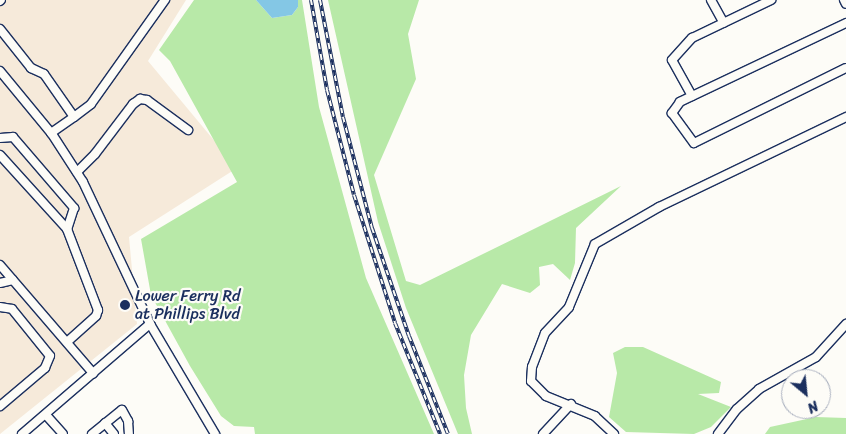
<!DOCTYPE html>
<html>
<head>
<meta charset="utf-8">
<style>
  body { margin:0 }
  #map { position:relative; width:846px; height:434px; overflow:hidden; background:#fdfcf7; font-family:Sriracha,sans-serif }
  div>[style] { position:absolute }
  .built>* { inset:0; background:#f6eada }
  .green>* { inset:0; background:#b8e9a8 }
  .water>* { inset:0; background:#84c7e5 }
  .roads { filter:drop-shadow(1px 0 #1b2f5e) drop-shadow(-1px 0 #1b2f5e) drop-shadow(0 1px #1b2f5e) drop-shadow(0 -1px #1b2f5e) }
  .minor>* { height:8px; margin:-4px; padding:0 4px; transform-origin:4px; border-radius:4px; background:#fdfcf7 }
  .rail>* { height:4px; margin-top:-2px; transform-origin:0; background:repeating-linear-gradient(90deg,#fdfcf7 0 5.5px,#1b2f5e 0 11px); box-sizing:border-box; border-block:1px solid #1b2f5e }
  .dots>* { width:14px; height:14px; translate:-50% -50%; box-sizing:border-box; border:2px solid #fdfcf7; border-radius:50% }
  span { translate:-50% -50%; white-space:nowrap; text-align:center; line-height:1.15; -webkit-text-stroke:4.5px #fdfcf7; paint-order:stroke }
  .poi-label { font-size:16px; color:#1b2f5e }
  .left { translate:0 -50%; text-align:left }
  .north { position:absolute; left:781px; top:369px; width:50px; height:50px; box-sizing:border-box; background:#fdfcf7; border:1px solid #a3aaba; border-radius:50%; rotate:152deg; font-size:14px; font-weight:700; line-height:20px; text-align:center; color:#1b2f5e }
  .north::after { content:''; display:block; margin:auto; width:18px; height:22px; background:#1b2f5e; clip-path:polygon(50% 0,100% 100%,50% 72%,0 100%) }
</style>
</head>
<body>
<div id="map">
  <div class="built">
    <i style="clip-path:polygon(0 0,186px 0,148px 61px,237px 168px,129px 237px,137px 324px,0 434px)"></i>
  </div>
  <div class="green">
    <i style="clip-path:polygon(194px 0,256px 0,272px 18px,292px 15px,298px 7px,298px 0,302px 0,319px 107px,366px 278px,434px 434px,255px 434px,254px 427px,234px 426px,221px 416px,190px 366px,151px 295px,141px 239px,237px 182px,170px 61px,159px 50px)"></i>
    <i style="clip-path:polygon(328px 0,419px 0,408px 34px,416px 79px,374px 175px,406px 281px,420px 285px,621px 186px,576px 228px,575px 263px,570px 280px,553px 264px,539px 267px,540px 285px,530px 293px,502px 284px,471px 335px,464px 375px,466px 408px,472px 434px,458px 434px,406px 308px,378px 222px)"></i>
    <i style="clip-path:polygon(625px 347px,643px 347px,721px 382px,719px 393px,698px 394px,731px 407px,711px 427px,694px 434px,626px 432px,609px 417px,617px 373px,613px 353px)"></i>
    <i style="clip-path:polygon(816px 417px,846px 418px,846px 434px,765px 434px,770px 427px)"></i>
  </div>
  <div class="water">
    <i style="clip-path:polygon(256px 0,298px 0,298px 7px,292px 15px,272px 18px)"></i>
  </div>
  <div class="roads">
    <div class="minor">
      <i style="left:711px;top:0;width:26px;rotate:61deg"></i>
      <i style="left:844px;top:0;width:4px;rotate:63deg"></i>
      <i style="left:0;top:1px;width:1px;rotate:-45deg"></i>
      <i style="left:846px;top:23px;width:184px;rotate:154.6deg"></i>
      <i style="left:680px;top:102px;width:14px;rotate:126deg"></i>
      <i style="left:672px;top:113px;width:37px;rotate:54deg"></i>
      <i style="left:694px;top:143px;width:169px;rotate:-26.3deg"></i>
      <i style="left:0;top:29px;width:50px;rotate:51.5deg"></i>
      <i style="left:31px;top:68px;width:14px;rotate:25deg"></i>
      <i style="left:44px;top:74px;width:52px;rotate:55.1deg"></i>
      <i style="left:74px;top:117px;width:21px;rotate:-37deg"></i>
      <i style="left:91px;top:104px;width:128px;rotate:-54.6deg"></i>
      <i style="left:0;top:71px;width:82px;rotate:50.5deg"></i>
      <i style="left:52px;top:134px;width:57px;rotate:57.1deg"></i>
      <i style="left:83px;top:182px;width:157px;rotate:64.7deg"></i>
      <i style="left:150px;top:324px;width:128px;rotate:59.4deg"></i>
      <i style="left:692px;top:96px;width:41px;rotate:-119.1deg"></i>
      <i style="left:672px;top:60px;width:30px;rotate:-48deg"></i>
      <i style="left:692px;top:38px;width:88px;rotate:-25.7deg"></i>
      <i style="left:51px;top:133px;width:28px;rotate:-35deg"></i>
      <i style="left:0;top:138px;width:13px;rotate:-4deg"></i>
      <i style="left:13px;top:137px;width:94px;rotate:49.3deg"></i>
      <i style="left:74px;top:208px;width:22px;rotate:108deg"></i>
      <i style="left:67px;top:229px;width:87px;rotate:69.1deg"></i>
      <i style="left:98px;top:310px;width:6px;rotate:108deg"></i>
      <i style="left:96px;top:316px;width:39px;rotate:138deg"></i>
      <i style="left:0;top:155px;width:100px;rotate:47.8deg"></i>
      <i style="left:77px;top:172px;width:25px;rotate:-45deg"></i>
      <i style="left:95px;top:154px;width:63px;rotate:-52.8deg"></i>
      <i style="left:133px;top:104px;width:9px;rotate:-36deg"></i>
      <i style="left:140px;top:99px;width:7px;rotate:8deg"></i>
      <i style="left:147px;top:100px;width:51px;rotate:36.2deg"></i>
      <i style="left:0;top:265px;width:143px;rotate:49.3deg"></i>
      <i style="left:0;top:283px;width:13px;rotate:-13deg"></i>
      <i style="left:0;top:307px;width:12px;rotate:9deg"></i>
      <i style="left:12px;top:309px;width:60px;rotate:51deg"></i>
      <i style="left:50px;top:356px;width:13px;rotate:113deg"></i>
      <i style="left:45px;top:368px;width:59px;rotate:139.8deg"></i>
      <i style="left:46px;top:415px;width:25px;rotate:48deg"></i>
      <i style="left:105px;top:423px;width:14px;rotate:51deg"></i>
      <i style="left:22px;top:434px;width:169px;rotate:-40.7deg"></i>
      <i style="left:92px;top:434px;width:38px;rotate:-39deg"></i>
      <i style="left:122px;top:410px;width:13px;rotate:61deg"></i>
      <i style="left:128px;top:421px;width:13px;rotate:86deg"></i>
      <i style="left:543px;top:434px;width:41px;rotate:-47deg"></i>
      <i style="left:614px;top:434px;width:26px;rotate:-137deg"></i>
      <i style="left:595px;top:416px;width:53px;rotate:-157.8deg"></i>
      <i style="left:546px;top:396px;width:21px;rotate:-135deg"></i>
      <i style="left:531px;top:381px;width:14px;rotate:-86deg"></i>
      <i style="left:532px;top:367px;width:36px;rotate:-69deg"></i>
      <i style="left:545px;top:333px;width:35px;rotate:-47deg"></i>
      <i style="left:569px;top:307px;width:68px;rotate:-67.6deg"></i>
      <i style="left:595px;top:244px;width:74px;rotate:-30deg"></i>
      <i style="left:659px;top:207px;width:208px;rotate:-25.7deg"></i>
      <i style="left:718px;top:434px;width:31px;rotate:-53deg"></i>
      <i style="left:737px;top:409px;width:30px;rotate:-42deg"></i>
      <i style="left:759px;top:389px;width:65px;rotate:-29.3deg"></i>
      <i style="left:816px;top:357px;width:45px;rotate:-47.7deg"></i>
    </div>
  </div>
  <div class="rail">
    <i style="left:311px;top:0;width:91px;rotate:79.9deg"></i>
    <i style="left:327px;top:90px;width:108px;rotate:75.6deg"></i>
    <i style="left:354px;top:195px;width:134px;rotate:72.2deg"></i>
    <i style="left:395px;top:323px;width:120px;rotate:67.9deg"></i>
    <i style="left:320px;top:0;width:119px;rotate:78.9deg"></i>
    <i style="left:343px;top:117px;width:115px;rotate:75.4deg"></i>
    <i style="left:372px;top:228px;width:114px;rotate:71.1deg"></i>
    <i style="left:409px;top:336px;width:105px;rotate:68.3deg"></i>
  </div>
  <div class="dots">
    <i style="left:125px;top:305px;background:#1b2f5e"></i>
  </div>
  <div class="poi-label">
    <span class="left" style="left:135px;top:305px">Lower Ferry Rd<br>at Phillips Blvd</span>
  </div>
  <div class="north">N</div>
</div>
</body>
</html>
